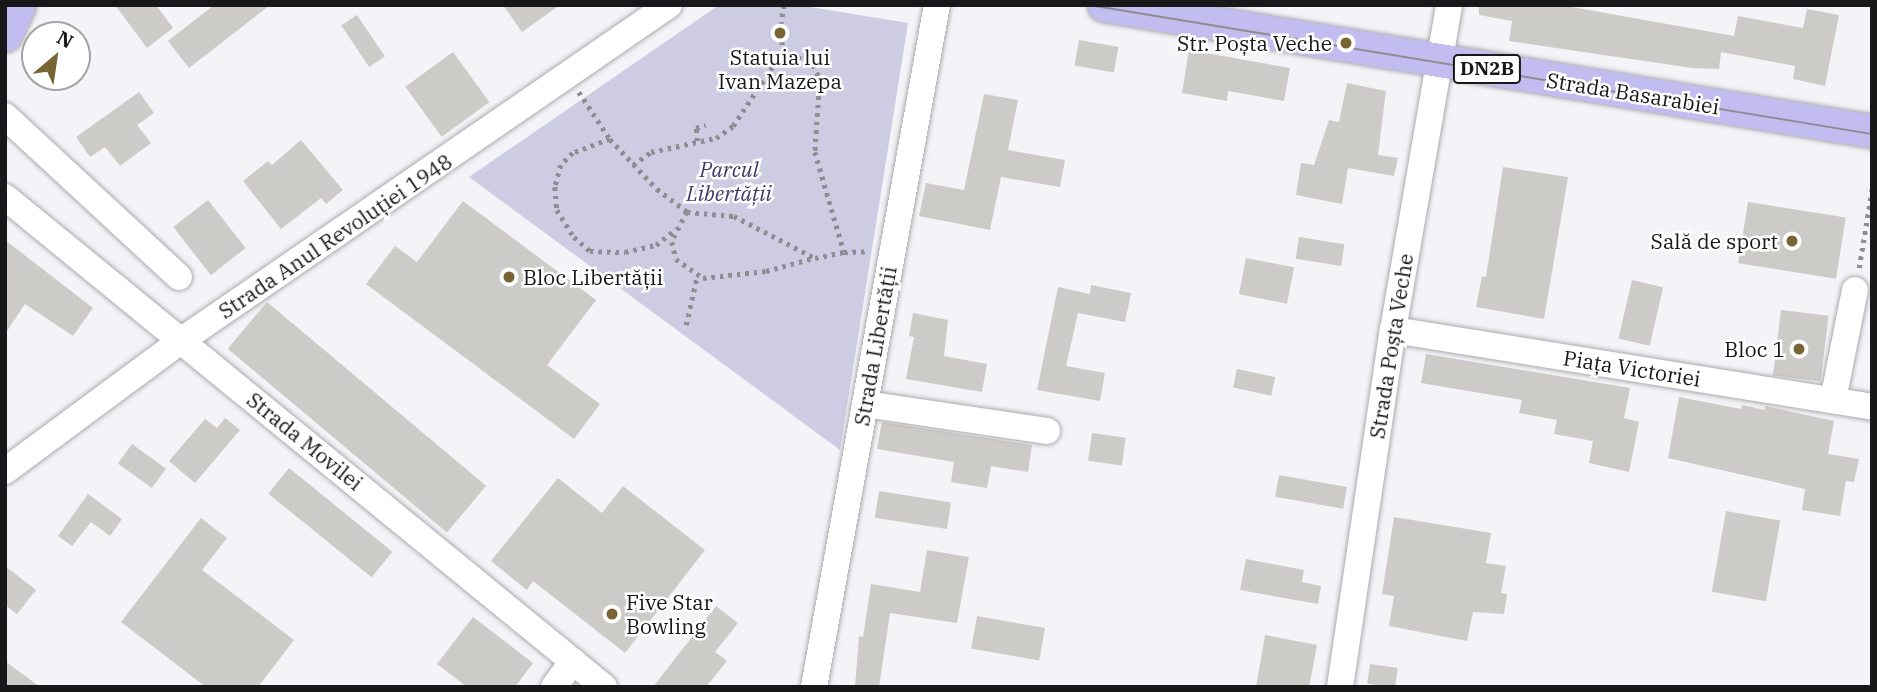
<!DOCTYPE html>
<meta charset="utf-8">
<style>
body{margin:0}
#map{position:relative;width:1877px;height:692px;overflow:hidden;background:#f4f3f8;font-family:"IBM Plex Serif",serif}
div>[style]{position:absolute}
.green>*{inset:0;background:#cdcce2}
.building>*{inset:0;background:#cdcbc7;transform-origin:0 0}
.path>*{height:4.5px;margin-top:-2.25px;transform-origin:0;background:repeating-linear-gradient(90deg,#8e8d91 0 3.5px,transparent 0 8.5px)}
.roads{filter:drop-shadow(0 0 2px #ababaf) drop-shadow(0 0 2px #ababaf)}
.minor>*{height:26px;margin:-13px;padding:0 13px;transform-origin:13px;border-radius:13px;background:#fff}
.major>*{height:33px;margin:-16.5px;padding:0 16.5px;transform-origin:16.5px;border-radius:16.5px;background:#c3bcf1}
.tram>*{height:2px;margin:-1px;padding:0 1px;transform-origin:1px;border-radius:1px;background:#8d8c90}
.dots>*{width:19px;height:19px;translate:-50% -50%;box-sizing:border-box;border:4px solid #fff;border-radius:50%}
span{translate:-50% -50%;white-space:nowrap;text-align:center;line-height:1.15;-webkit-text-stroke:5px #fff;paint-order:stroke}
.shield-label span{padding:2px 5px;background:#fff;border:2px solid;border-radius:5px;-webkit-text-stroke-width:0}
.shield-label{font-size:19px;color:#18181a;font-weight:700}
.poi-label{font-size:21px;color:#18181a}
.right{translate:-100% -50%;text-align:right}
.left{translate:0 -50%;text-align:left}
.street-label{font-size:21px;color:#18181a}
.park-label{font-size:21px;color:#413a69;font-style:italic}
.frame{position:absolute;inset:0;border:7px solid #18181a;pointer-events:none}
.north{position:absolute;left:21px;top:21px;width:70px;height:70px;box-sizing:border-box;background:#fff;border:2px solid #a3a3a3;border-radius:50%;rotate:29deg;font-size:19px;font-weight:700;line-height:28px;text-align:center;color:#18181a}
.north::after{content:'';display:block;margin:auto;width:24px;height:32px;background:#796534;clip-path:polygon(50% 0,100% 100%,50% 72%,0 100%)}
</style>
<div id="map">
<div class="green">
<i style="clip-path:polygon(719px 5px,798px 5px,908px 23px,840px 450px,469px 177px)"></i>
</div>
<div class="building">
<i style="clip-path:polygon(115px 5px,156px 5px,173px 28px,147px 48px)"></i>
<i style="clip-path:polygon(214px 5px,270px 5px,189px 68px,168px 41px)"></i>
<i style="clip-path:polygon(503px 5px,560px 5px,522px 32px)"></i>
<i style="clip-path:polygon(1479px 5px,1561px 5px,1734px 36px,1738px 16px,1803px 28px,1807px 9px,1839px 15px,1825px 86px,1793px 79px,1795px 66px,1721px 52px,1719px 69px,1692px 68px,1509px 41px,1512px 21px,1479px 15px)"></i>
<i style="left:357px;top:15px;width:50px;height:19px;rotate:56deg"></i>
<i style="left:1079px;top:40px;width:40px;height:26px;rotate:10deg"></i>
<i style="clip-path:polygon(1189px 50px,1290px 68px,1284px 101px,1228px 91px,1227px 101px,1182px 93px)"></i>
<i style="left:453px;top:52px;width:62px;height:59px;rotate:54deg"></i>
<i style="clip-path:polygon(1347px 83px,1386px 91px,1378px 155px,1398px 158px,1394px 176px,1348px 168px,1342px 204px,1296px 195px,1301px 163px,1314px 165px,1329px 120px,1339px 122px)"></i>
<i style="clip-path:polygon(139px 92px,154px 113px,137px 125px,151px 143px,120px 166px,105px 147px,90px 157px,76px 137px)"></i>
<i style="clip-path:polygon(984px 94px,1018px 100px,1008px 150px,1065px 160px,1060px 187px,1001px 177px,990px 230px,919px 216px,926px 183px,964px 190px)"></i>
<i style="clip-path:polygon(301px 140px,343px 190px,326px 204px,321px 198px,281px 229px,243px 181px,268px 161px,272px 165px)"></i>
<i style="clip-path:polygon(1503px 167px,1568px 177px,1544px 319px,1476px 307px,1482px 276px,1486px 277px)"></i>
<i style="left:208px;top:200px;width:61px;height:44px;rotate:52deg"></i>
<i style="clip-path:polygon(463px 201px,596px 300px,547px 365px,600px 404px,574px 439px,366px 284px,395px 246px,417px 262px)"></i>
<i style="left:1748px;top:202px;width:99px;height:62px;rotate:9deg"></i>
<i style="left:1299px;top:237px;width:46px;height:22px;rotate:9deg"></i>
<i style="clip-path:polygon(5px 240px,93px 308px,73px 336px,25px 304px,5px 334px)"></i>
<i style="left:1246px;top:258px;width:49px;height:37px;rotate:11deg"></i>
<i style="left:1632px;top:280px;width:32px;height:60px;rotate:13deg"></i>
<i style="clip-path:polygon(1091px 285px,1131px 293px,1125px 322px,1078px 313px,1066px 366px,1105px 373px,1100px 401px,1037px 390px,1058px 287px,1090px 294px)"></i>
<i style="left:267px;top:302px;width:286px;height:61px;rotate:40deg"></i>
<i style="left:1781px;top:310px;width:48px;height:66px;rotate:7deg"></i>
<i style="clip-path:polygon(913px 313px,948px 320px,944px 356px,987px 364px,982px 392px,906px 379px,914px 337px,909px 336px)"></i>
<i style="clip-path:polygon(1426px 354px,1630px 388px,1624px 418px,1639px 422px,1629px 472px,1589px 463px,1593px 441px,1554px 434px,1557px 420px,1519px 413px,1522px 400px,1421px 383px)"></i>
<i style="left:1237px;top:369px;width:39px;height:19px;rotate:12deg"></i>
<i style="clip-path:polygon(1679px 397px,1741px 409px,1742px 405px,1765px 410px,1765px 406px,1834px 421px,1828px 454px,1859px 459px,1854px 482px,1846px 481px,1840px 516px,1802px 510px,1805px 489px,1668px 458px)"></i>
<i style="clip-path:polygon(225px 418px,240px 430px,195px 483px,169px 461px,205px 419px,217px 428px)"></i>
<i style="clip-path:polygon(882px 422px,1032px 445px,1028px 472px,991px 466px,987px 488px,951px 482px,954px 462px,877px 449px)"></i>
<i style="left:1092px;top:433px;width:34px;height:28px;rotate:8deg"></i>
<i style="left:132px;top:444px;width:42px;height:24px;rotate:36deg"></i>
<i style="left:289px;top:468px;width:133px;height:33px;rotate:39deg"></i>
<i style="left:1279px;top:475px;width:69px;height:22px;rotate:10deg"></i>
<i style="clip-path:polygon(558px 478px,602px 513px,623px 486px,705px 550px,625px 653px,533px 581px,527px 590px,491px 561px)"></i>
<i style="left:879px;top:491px;width:73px;height:27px;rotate:9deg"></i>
<i style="clip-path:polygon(88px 494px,122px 519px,110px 536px,91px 522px,72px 546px,58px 536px)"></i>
<i style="left:1726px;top:511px;width:55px;height:82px;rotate:10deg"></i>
<i style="clip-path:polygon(1394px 517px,1491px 533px,1486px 563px,1506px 566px,1501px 593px,1507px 594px,1504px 614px,1473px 612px,1467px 641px,1389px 626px,1394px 596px,1382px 594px)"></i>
<i style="clip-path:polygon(201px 518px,227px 538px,202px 570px,294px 640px,258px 687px,206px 687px,121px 622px)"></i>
<i style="clip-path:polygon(927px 550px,969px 557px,957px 623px,890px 613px,879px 687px,855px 687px,859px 636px,863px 637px,871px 584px,920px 592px)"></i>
<i style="clip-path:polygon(1246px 559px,1304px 570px,1302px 582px,1321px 586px,1318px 604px,1240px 590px)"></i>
<i style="clip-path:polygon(5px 566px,36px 590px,17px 614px,5px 605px)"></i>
<i style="clip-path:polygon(716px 606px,738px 623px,715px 652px,727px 661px,706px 687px,653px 687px)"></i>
<i style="left:977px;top:616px;width:69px;height:33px;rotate:10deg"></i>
<i style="clip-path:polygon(473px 617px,533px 663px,515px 687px,467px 687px,437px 664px)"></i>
<i style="clip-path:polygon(1265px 635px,1317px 645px,1309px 687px,1256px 687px)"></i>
<i style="clip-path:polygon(5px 661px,40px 687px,5px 687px)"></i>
<i style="left:1370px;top:664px;width:28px;height:20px;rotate:8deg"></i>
</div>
<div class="path">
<i style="left:784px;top:5px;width:28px;rotate:98deg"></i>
<i style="left:780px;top:33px;width:25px;rotate:78deg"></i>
<i style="left:785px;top:57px;width:13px"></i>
<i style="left:798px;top:57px;width:17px;rotate:28deg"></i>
<i style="left:813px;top:65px;width:16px;rotate:63deg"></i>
<i style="left:820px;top:79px;width:73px;rotate:93.9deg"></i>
<i style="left:815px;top:152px;width:104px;rotate:73.8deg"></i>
<i style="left:844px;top:252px;width:24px;rotate:-2deg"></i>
<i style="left:579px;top:92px;width:56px;rotate:56.6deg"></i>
<i style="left:610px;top:139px;width:69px;rotate:46.8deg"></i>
<i style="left:657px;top:189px;width:38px;rotate:37deg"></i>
<i style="left:687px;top:212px;width:47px;rotate:4.9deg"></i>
<i style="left:734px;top:216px;width:91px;rotate:27.4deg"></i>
<i style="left:815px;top:258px;width:30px;rotate:-12deg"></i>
<i style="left:610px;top:139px;width:40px;rotate:159deg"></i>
<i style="left:573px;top:153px;width:17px;rotate:135deg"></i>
<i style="left:561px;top:165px;width:23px;rotate:105deg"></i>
<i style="left:555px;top:187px;width:23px;rotate:85deg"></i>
<i style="left:557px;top:210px;width:32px;rotate:58deg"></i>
<i style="left:574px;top:237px;width:21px;rotate:41deg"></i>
<i style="left:590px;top:251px;width:35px;rotate:2deg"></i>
<i style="left:625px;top:252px;width:32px;rotate:-13deg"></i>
<i style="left:656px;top:245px;width:26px;rotate:-39deg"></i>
<i style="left:697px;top:141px;width:13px;rotate:-94deg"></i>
<i style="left:696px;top:128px;width:10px;rotate:-17deg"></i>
<i style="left:633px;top:165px;width:22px;rotate:-36deg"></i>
<i style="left:651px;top:152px;width:66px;rotate:-12.2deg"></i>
<i style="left:716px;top:138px;width:21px;rotate:-35deg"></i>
<i style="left:733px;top:126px;width:67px;rotate:-56.5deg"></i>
<i style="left:770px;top:70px;width:20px;rotate:-41deg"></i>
<i style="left:687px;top:212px;width:34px;rotate:117deg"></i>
<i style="left:672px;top:242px;width:17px;rotate:77deg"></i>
<i style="left:676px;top:259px;width:33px;rotate:35deg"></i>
<i style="left:703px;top:278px;width:63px;rotate:-6.3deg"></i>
<i style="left:766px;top:271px;width:50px;rotate:-15.2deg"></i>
<i style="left:1859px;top:268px;width:80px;rotate:-80.7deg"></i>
<i style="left:686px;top:325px;width:50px;rotate:-77.3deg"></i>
</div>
<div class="roads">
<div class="minor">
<i style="left:5px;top:116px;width:237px;rotate:42.8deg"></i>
<i style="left:5px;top:197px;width:774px;rotate:39.28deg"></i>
<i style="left:1393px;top:330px;width:485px;rotate:9.1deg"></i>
<i style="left:1833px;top:400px;width:112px;rotate:-78.7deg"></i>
<i style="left:865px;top:404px;width:184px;rotate:8.4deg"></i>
<i style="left:5px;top:471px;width:220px;rotate:-36.5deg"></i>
<i style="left:182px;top:340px;width:591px;rotate:-34.52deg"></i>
<i style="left:554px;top:687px;width:32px;rotate:-54deg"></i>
<i style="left:814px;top:687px;width:693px;rotate:-79.78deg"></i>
<i style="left:1340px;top:687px;width:361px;rotate:-81.6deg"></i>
<i style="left:1393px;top:330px;width:330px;rotate:-80.2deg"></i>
</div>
<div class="major">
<i style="left:1104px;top:5px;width:778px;rotate:9.32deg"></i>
<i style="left:5px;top:35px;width:33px;rotate:-65deg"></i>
</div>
</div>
<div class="tram">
<i style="left:1089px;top:5px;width:794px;rotate:9.36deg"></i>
</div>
<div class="dots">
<i style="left:780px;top:33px;background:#796534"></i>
<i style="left:1346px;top:43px;background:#796534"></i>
<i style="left:1792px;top:241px;background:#796534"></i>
<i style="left:509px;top:277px;background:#796534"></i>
<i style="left:1799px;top:349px;background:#796534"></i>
<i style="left:612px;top:614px;background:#796534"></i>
</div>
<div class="shield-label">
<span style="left:1487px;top:69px">DN2B</span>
</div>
<div class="poi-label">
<span class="right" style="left:1332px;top:43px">Str. Poșta Veche</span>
<span style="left:780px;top:69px">Statuia lui<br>Ivan Mazepa</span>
<span class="right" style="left:1778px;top:241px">Sală de sport</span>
<span class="left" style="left:523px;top:277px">Bloc Libertății</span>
<span class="right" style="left:1785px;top:349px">Bloc 1</span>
<span class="left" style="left:626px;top:614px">Five Star<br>Bowling</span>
</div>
<div class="street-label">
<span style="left:1633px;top:93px;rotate:9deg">Strada Basarabiei</span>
<span style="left:335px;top:236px;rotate:-34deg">Strada Anul Revoluției 1948</span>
<span style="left:875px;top:346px;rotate:-80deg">Strada Libertății</span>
<span style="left:1391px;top:346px;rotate:-81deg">Strada Poșta Veche</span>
<span style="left:1632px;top:368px;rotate:9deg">Piața Victoriei</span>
<span style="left:305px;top:441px;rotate:39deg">Strada Movilei</span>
</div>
<div class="park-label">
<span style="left:729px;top:181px">Parcul<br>Libertății</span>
</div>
<div class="frame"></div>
<div class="north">N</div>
</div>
